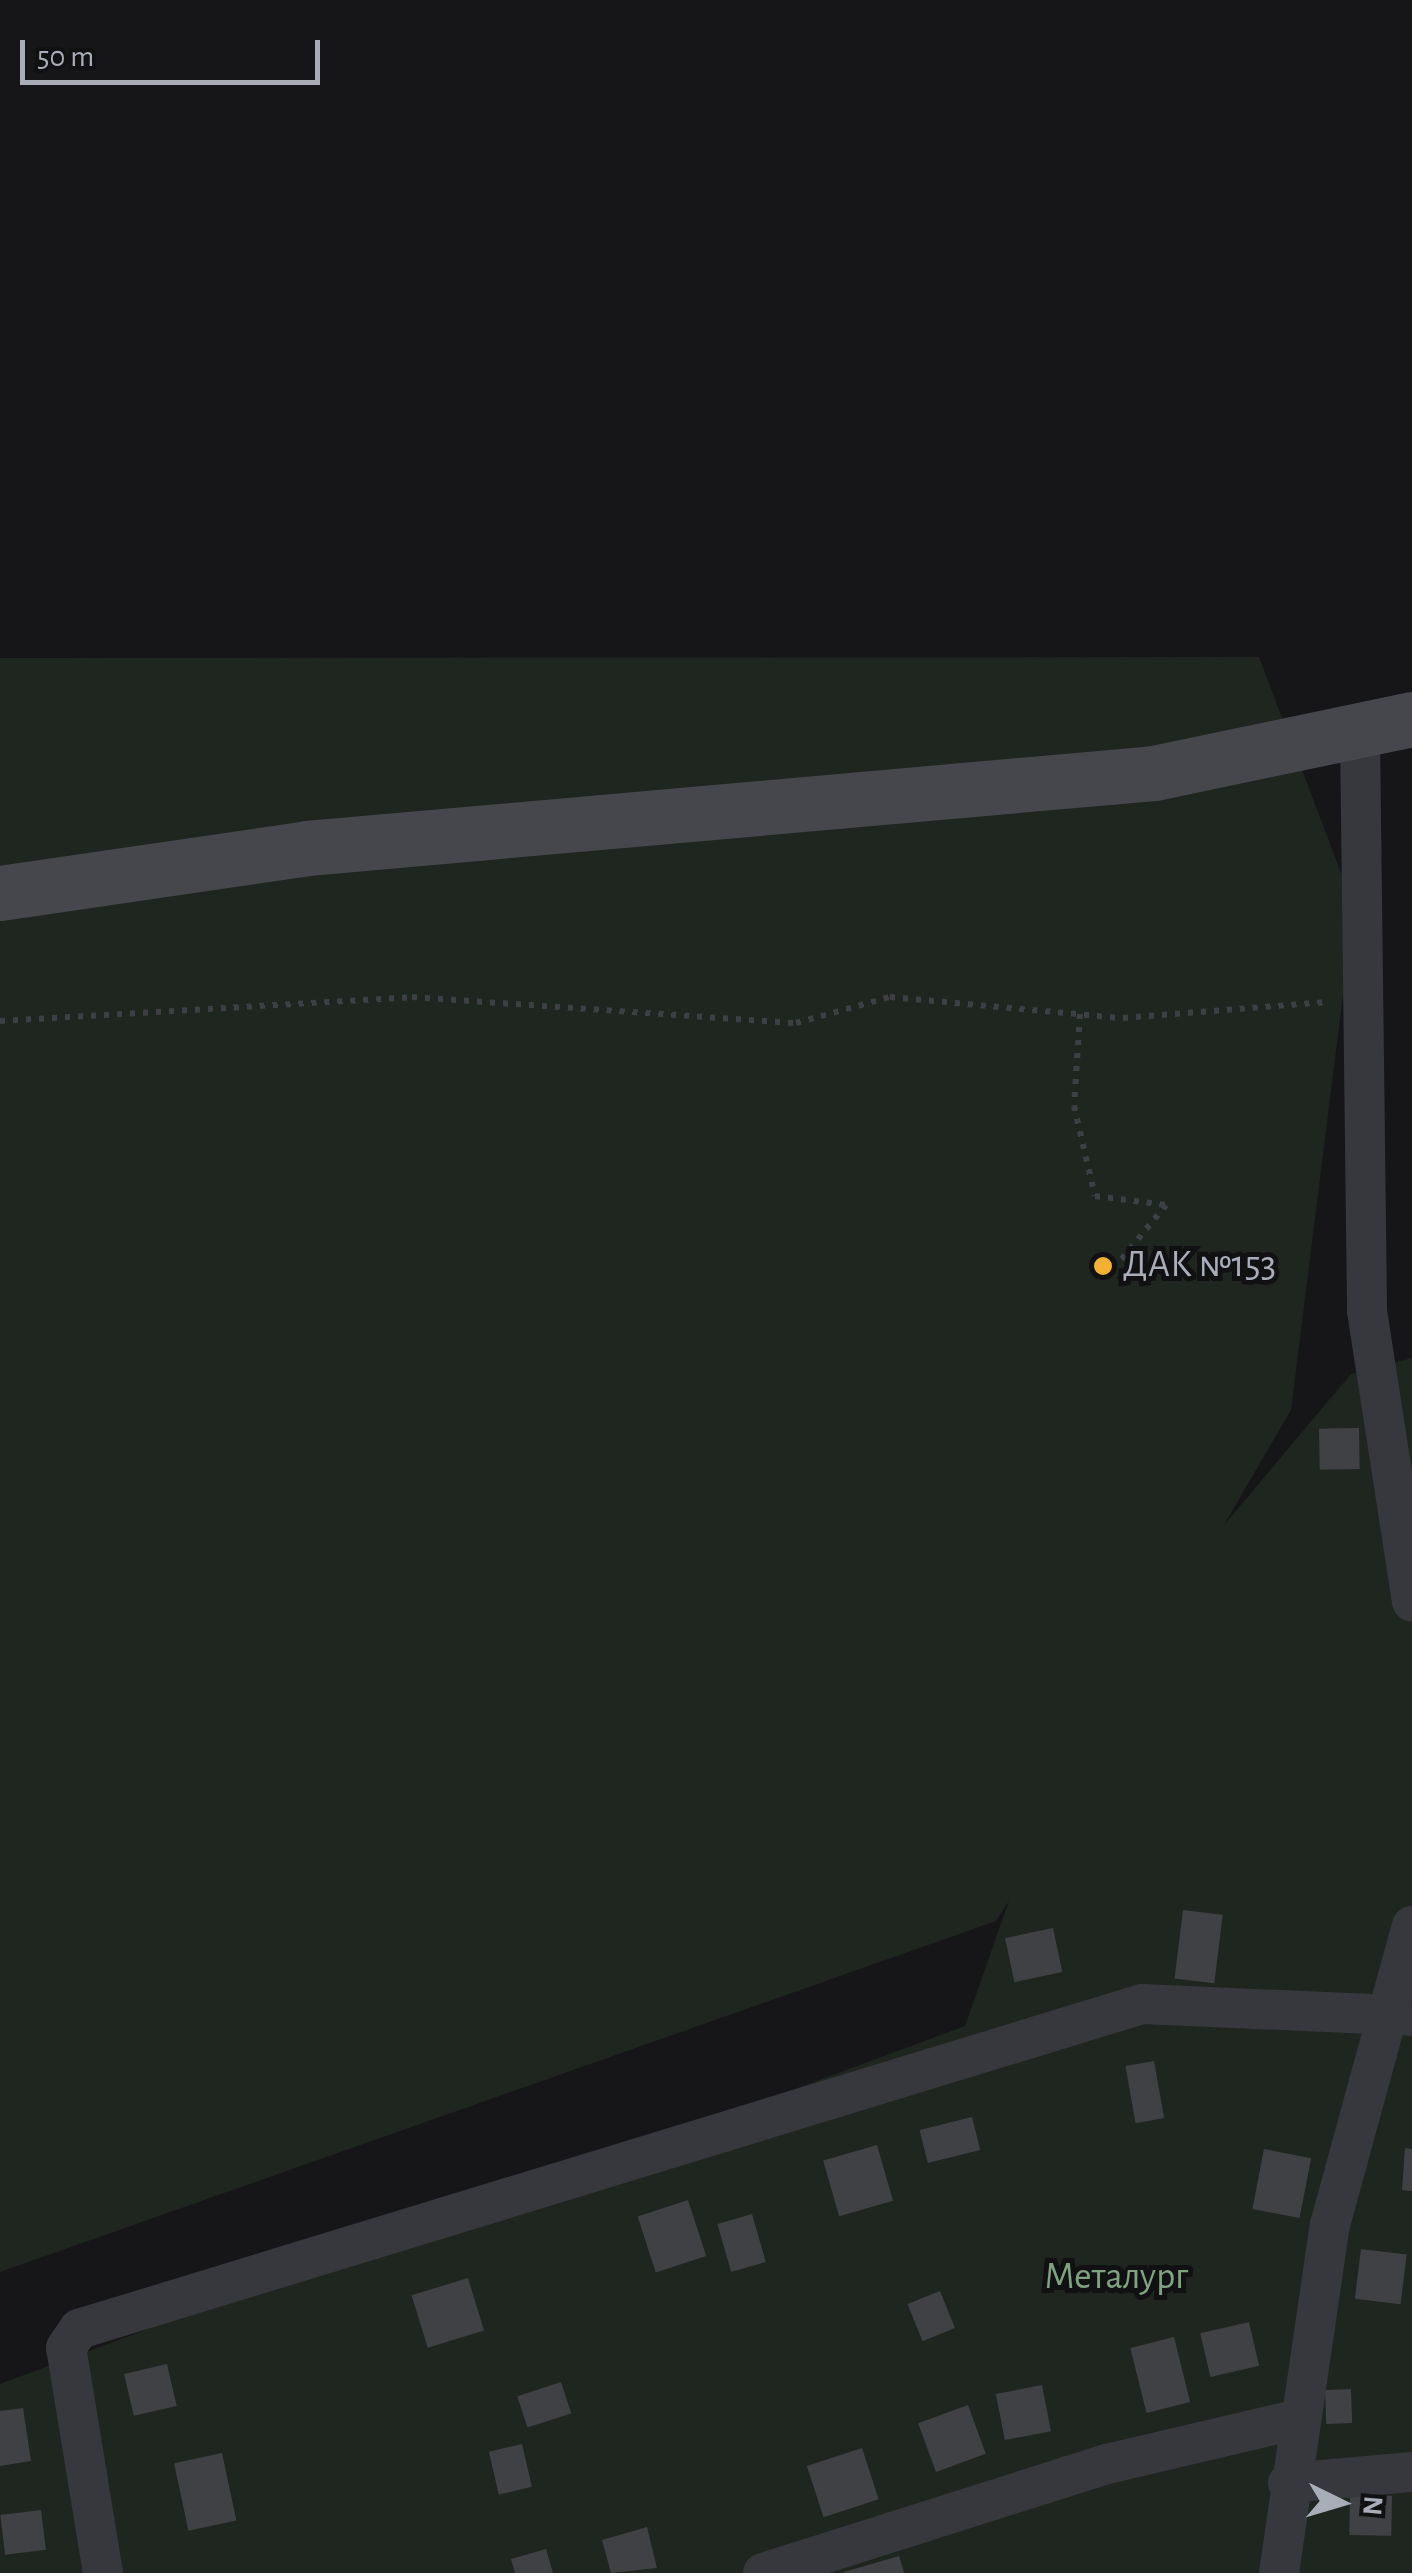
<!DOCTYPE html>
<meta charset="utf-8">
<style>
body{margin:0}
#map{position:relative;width:1412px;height:2573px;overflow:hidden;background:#161618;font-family:"Alegreya Sans",sans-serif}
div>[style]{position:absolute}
.green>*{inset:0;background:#1e261f}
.building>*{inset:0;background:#404145;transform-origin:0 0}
.path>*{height:6px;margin-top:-3px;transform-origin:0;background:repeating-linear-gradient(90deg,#3d3f44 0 5px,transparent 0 13px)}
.street>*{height:40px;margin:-20px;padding:0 20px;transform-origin:20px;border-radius:20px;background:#37383d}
.secondary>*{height:55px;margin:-27.5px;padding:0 27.5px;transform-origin:27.5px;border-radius:27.5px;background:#45474d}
.dots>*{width:28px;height:28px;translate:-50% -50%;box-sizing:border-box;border:5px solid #111113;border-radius:50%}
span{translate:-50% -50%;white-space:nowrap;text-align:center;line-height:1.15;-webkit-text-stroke:10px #111113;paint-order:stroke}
.poi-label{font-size:38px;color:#a8adb8}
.left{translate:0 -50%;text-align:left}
.park-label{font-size:38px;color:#7fa381}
.north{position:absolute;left:1292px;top:2453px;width:100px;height:100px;-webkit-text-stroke:8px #111113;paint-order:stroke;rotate:95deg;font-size:28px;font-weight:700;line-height:40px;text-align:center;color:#a8adb8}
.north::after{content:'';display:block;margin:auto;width:35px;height:45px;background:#a8adb8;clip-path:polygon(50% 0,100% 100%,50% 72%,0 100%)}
.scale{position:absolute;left:20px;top:40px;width:300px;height:45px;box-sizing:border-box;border:5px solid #a8adb8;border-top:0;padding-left:12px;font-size:30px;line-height:35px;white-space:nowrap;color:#a8adb8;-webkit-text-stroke:8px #111113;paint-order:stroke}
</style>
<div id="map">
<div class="green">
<i style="clip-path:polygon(1259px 657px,1354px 907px,1291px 1410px,1224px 1525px,1351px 1374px,1412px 1358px,1412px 2573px,0 2573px,0 2384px,965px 2026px,1009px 1901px,996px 1921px,0 2272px,0 658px)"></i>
</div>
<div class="building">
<i style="left:1359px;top:1428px;width:41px;height:40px;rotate:89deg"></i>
<i style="left:1183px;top:1910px;width:40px;height:69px;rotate:7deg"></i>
<i style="left:1053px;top:1928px;width:45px;height:49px;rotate:78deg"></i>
<i style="left:1154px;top:2061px;width:58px;height:29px;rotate:80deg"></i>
<i style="left:972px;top:2117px;width:34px;height:54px;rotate:76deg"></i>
<i style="left:877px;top:2145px;width:58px;height:56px;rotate:74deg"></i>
<i style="clip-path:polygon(1405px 2148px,1412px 2149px,1412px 2191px,1402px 2190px)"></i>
<i style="left:1264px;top:2149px;width:48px;height:61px;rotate:11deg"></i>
<i style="left:688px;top:2200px;width:59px;height:53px;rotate:72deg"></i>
<i style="left:752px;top:2214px;width:50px;height:36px;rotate:74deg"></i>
<i style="left:1361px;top:2249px;width:46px;height:50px;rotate:7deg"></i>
<i style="left:468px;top:2278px;width:55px;height:59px;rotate:73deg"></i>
<i style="left:940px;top:2291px;width:40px;height:35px;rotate:68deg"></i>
<i style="left:1249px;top:2322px;width:45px;height:50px;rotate:77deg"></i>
<i style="left:1174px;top:2337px;width:67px;height:45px;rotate:76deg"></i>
<i style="left:167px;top:2364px;width:43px;height:44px;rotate:77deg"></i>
<i style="left:561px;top:2382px;width:33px;height:46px;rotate:72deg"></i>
<i style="left:1042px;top:2385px;width:47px;height:47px;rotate:79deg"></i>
<i style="left:1351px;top:2389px;width:34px;height:26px;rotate:88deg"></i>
<i style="left:968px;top:2405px;width:52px;height:53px;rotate:70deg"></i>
<i style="clip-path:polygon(23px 2408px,31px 2461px,0 2466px,0 2411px)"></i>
<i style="left:522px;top:2444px;width:44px;height:34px;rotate:77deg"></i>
<i style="left:862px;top:2448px;width:54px;height:58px;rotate:72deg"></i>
<i style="left:222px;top:2453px;width:69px;height:49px;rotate:78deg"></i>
<i style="left:1350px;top:2495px;width:42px;height:40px;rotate:1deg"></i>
<i style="left:41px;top:2510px;width:40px;height:41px;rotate:83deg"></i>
<i style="clip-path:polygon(647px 2527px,657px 2568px,611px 2573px,602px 2540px)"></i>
<i style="clip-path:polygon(546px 2549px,553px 2573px,515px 2573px,511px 2559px)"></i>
<i style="clip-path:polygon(899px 2556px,904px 2573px,844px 2573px,844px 2572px)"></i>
</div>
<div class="path">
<i style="left:1080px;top:1014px;width:92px;rotate:93.7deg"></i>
<i style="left:1074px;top:1106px;width:92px;rotate:76.9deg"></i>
<i style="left:1095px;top:1196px;width:72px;rotate:7.2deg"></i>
<i style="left:1166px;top:1205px;width:72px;rotate:129.4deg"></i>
<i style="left:0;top:1021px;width:413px;rotate:-3.3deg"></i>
<i style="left:412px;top:997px;width:385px;rotate:3.9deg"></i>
<i style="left:796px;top:1023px;width:98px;rotate:-15.5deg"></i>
<i style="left:890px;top:997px;width:234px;rotate:5.2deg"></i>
<i style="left:1123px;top:1018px;width:205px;rotate:-4.5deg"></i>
</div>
<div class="street">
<i style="left:1360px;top:734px;width:577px;rotate:89.3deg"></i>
<i style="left:1367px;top:1311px;width:294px;rotate:81.2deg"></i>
<i style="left:1288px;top:2483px;width:124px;rotate:-5.1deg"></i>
<i style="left:103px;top:2573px;width:228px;rotate:-99.3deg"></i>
<i style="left:66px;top:2348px;width:23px;rotate:-56deg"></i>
<i style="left:79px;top:2329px;width:1112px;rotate:-17deg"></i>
<i style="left:1142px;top:2004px;width:270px;rotate:2.5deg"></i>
<i style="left:763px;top:2573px;width:361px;rotate:-17.6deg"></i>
<i style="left:1107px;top:2464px;width:197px;rotate:-13.2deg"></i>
<i style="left:1279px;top:2573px;width:352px;rotate:-81.7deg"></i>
<i style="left:1330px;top:2225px;width:310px;rotate:-74.7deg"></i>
</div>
<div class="secondary">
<i style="left:0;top:893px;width:310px;rotate:-8.3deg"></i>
<i style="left:307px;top:848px;width:850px;rotate:-5.06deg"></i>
<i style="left:1154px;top:773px;width:264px;rotate:-11.8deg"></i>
</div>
<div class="dots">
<i style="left:1103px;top:1266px;background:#f2b134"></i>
</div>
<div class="poi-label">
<span class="left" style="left:1123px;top:1266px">ДАК №153</span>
</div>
<div class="park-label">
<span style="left:1116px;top:2278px">Металург</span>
</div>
<div class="north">N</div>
<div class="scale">50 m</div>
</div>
